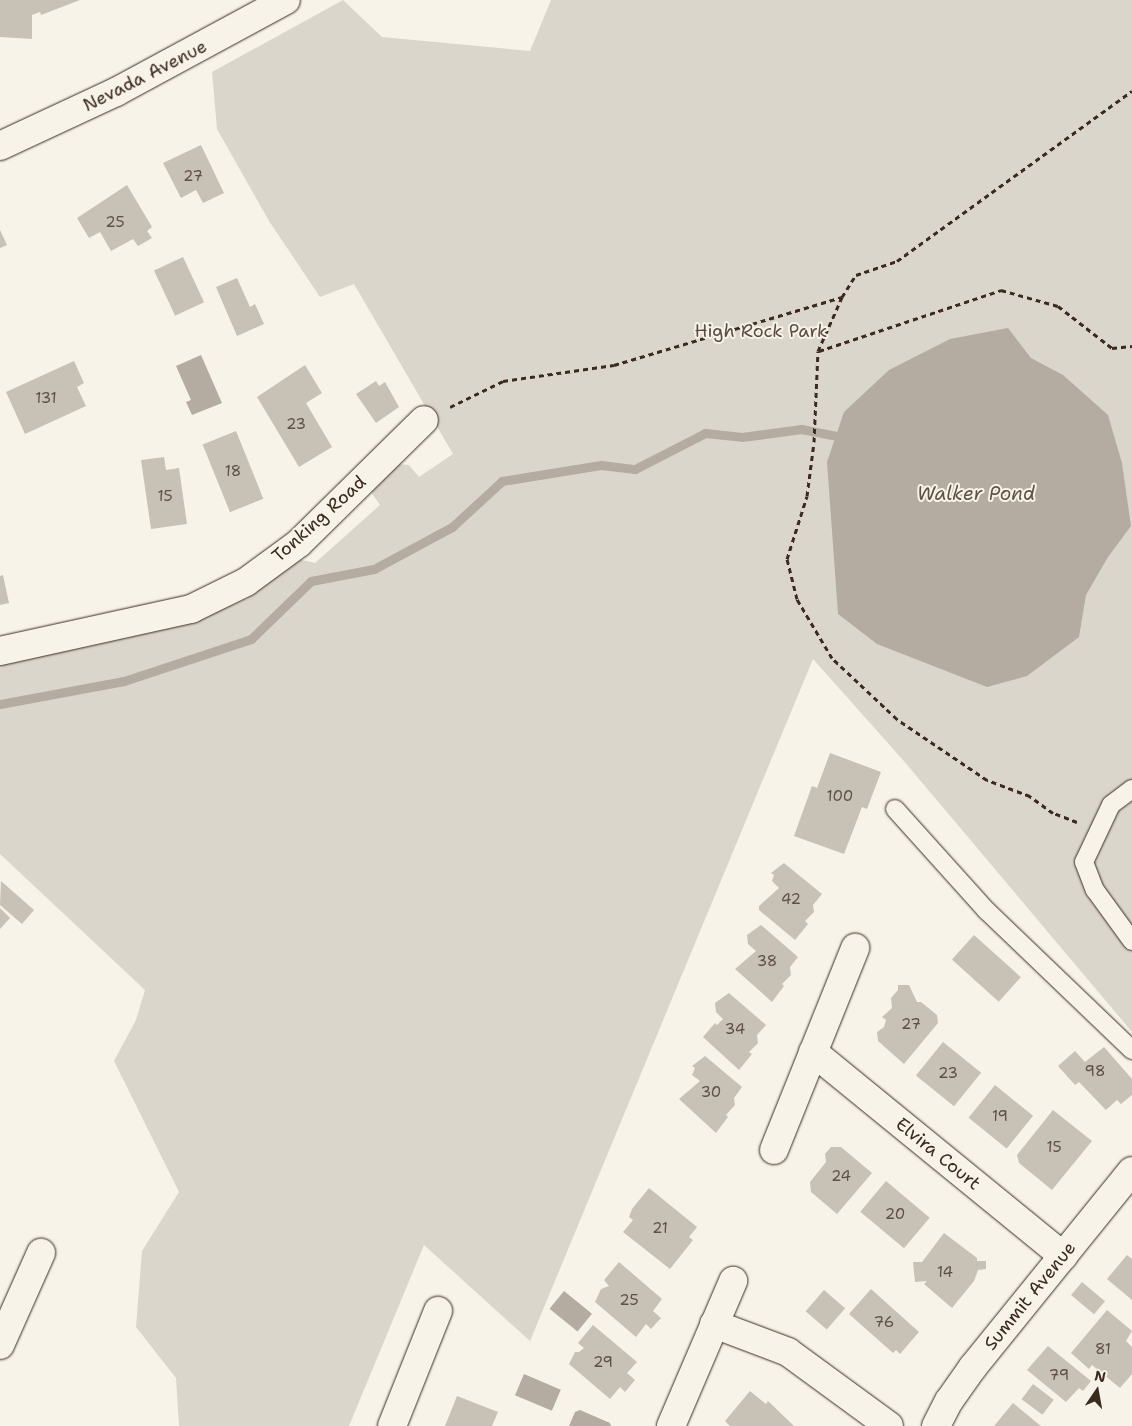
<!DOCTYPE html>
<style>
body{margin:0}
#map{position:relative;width:1132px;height:1426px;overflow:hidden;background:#f7f3e8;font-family:"Shantell Sans",sans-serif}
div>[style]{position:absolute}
.green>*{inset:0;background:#dbd6cb}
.water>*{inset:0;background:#b4aca0;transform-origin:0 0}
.stream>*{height:9px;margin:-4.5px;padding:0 4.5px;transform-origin:4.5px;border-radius:4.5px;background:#b4aca0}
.building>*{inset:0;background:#c8c1b6;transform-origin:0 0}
.path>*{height:3px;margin-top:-1.5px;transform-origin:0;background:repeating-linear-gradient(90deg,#3b2a1e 0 5px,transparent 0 9px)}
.roads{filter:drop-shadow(0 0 1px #3b2a1e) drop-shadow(0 0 1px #3b2a1e)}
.lane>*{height:18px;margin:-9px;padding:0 9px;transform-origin:9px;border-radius:9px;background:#f7f3e8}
.street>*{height:28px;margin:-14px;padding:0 14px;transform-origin:14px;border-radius:14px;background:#f7f3e8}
span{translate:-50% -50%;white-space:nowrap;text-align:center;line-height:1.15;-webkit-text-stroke:4px #f7f3e8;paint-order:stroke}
.number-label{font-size:15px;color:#5e5044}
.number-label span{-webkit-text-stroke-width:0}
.street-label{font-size:18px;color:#3b2a1e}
.park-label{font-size:18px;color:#5b4c41}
.water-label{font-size:19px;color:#5f5145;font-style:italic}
.north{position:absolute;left:1072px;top:1366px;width:50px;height:50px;-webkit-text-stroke:4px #f7f3e8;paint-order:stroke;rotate:12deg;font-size:14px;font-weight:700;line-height:20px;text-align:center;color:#3b2a1e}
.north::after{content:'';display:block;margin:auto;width:18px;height:22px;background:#3b2a1e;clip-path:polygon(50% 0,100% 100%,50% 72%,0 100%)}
</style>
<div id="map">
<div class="green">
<i style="clip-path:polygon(343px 0,382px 37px,530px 51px,551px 0,1132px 0,1132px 1032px,903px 760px,813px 659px,530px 1341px,424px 1245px,349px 1426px,179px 1426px,176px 1378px,136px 1327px,142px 1251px,179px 1192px,114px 1061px,136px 1020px,145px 990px,0 854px,0 661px,190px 623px,248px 598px,298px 559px,315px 563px,380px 505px,371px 492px,373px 484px,399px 464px,409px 465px,419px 477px,453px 454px,354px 284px,320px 297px,269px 221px,217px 129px,212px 72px)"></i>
</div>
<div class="water">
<i style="clip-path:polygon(1008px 328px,1031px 358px,1063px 375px,1108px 415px,1122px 463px,1131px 526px,1108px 557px,1086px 595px,1079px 637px,1027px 676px,987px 687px,877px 644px,838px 614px,827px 462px,844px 412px,889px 370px,950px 339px)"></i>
<i style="clip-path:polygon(201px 355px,222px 403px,192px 415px,186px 402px,191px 400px,176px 366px)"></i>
<i style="left:564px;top:1291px;width:36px;height:23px;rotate:39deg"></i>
<i style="left:524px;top:1374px;width:40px;height:23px;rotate:23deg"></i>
<i style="clip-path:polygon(580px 1410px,610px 1423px,611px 1426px,569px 1426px,575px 1412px)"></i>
</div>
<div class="stream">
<i style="left:0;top:704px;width:126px;rotate:-10.5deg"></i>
<i style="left:124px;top:681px;width:134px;rotate:-18.3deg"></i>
<i style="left:251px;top:639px;width:83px;rotate:-44deg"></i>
<i style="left:311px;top:581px;width:64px;rotate:-10.8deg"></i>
<i style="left:374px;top:569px;width:89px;rotate:-28.3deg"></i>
<i style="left:452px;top:527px;width:68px;rotate:-42.6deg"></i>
<i style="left:502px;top:481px;width:100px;rotate:-9.2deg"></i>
<i style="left:601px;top:465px;width:34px;rotate:7deg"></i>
<i style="left:635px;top:469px;width:79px;rotate:-27.2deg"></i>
<i style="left:705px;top:433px;width:37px;rotate:6deg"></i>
<i style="left:742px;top:437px;width:60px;rotate:-7.7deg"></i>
<i style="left:801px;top:429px;width:36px;rotate:11deg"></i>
</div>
<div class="building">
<i style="clip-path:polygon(0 0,80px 0,41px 15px,40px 12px,32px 15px,32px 39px,0 37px)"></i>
<i style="clip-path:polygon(201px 145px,224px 193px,203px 203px,196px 190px,181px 198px,163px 163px)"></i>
<i style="clip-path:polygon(127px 185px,152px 227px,147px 231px,152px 238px,138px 246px,133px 239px,111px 251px,100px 232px,89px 238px,77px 218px)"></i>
<i style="clip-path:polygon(0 230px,7px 245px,0 248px)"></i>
<i style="left:183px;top:257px;width:50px;height:32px;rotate:65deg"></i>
<i style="clip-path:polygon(237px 278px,250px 307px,255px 304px,264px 324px,237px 336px,216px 287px)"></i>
<i style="clip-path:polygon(74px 361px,84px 383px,77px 387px,86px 406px,25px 434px,6px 392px)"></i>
<i style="clip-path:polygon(305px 365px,322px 393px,306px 403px,332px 447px,299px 467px,257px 397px)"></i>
<i style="clip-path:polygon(376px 381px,379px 386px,385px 382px,399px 407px,376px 423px,356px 394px)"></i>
<i style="left:236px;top:431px;width:73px;height:36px;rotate:68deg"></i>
<i style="clip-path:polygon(164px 457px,166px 470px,179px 468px,187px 524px,151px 529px,141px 460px)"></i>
<i style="clip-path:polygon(3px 575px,9px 603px,0 605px,0 576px)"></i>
<i style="clip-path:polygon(830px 753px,881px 772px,867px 809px,862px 807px,844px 854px,794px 836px,812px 786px,817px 788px)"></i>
<i style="clip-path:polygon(784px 863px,822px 894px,813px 905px,814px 912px,805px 921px,808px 924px,795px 940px,759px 910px,759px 906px,779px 888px,772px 881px,774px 875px,771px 873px)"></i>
<i style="clip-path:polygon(1px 881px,34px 910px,22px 924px,0 905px)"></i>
<i style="clip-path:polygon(0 908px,10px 918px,0 929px)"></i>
<i style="clip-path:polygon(761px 925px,798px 957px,790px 967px,791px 975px,782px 984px,784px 986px,772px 1002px,735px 969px,756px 951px,748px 944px,747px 935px)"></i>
<i style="left:974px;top:935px;width:63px;height:33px;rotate:42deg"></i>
<i style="clip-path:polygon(898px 985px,909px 985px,917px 1002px,921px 1002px,937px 1015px,938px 1023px,904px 1064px,878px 1041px,877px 1032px,884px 1027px,886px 1020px,882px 1017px,892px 1008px,891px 998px,898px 990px)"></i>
<i style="clip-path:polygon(729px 993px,766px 1025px,757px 1035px,758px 1043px,749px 1052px,752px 1054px,739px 1070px,703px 1037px,715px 1023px,717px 1025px,723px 1019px,716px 1012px,715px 1003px)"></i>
<i style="left:943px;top:1042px;width:49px;height:43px;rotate:39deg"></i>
<i style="clip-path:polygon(1104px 1047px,1132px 1079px,1132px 1095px,1121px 1104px,1117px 1100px,1106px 1110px,1079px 1082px,1075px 1085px,1058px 1066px,1075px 1051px,1085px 1062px)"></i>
<i style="clip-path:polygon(705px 1056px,742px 1087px,734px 1098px,735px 1105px,726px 1115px,728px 1117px,716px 1133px,679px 1099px,700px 1081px,692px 1075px,695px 1068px,692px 1066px)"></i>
<i style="left:995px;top:1085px;width:49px;height:42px;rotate:39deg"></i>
<i style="clip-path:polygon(1053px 1110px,1092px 1141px,1052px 1190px,1019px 1163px,1017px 1155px)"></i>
<i style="clip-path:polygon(831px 1147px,841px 1147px,872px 1173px,837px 1214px,811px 1192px,810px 1182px,826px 1162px,825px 1154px)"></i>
<i style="left:886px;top:1181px;width:57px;height:40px;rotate:40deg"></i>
<i style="clip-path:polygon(649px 1188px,697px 1227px,689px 1237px,693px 1240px,670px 1269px,623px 1232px,633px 1220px,629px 1217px,632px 1209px)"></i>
<i style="clip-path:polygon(944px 1233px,977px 1258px,977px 1261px,986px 1261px,986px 1269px,978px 1270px,974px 1281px,952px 1308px,924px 1284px,927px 1281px,915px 1282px,913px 1262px,922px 1262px)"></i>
<i style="clip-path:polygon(1127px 1255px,1132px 1259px,1132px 1300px,1107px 1279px)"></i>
<i style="clip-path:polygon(619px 1262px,662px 1299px,653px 1311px,661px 1318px,651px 1329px,646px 1324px,636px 1337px,595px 1302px,601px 1289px,609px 1286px,604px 1280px)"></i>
<i style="left:1082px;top:1282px;width:30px;height:17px;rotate:40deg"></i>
<i style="clip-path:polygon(871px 1289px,919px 1332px,900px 1354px,896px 1350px,893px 1353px,849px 1314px)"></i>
<i style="left:824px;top:1290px;width:28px;height:28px;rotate:41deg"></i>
<i style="clip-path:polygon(1107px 1310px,1132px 1331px,1126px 1341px,1132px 1347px,1132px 1374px,1120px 1388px,1092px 1365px,1089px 1369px,1071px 1353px)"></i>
<i style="clip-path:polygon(593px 1325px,637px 1362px,627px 1373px,635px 1380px,625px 1392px,620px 1387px,610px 1399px,569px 1364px,575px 1352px,579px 1352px,584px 1348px,578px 1343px)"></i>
<i style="clip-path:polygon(1048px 1346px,1091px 1381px,1083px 1391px,1079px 1388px,1066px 1402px,1027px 1370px)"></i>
<i style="left:1033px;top:1384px;width:26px;height:19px;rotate:37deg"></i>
<i style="clip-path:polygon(750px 1391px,766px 1404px,768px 1401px,794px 1426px,730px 1426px,725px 1421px)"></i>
<i style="clip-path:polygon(457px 1396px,498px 1412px,492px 1426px,445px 1426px)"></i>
<i style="clip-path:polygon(1013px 1403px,1041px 1426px,994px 1426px)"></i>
</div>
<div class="path">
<i style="left:819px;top:351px;width:192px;rotate:-18.5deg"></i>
<i style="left:1001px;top:290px;width:59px;rotate:15.7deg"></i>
<i style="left:1058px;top:306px;width:68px;rotate:37.9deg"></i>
<i style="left:1112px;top:348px;width:20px;rotate:-6deg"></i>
<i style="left:450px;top:407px;width:59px;rotate:-26.1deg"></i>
<i style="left:503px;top:381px;width:112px;rotate:-8.2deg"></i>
<i style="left:614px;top:365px;width:238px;rotate:-16.6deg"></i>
<i style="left:1077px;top:822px;width:26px;rotate:-159deg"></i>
<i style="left:1053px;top:813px;width:29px;rotate:-144deg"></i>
<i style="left:1030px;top:796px;width:46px;rotate:-159.6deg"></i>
<i style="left:987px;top:780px;width:109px;rotate:-145.9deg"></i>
<i style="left:897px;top:719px;width:89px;rotate:-136.8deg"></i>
<i style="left:832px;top:658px;width:69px;rotate:-120.7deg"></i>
<i style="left:797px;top:599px;width:41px;rotate:-104deg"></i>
<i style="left:787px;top:559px;width:66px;rotate:-72.4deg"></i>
<i style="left:807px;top:496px;width:54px;rotate:-82.6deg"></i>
<i style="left:814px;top:442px;width:91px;rotate:-87.5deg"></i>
<i style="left:818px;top:351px;width:59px;rotate:-66deg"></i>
<i style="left:842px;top:297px;width:26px;rotate:-58deg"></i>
<i style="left:856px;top:275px;width:43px;rotate:-18.9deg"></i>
<i style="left:897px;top:261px;width:290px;rotate:-35.9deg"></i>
</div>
<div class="roads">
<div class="lane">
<i style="left:1132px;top:789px;width:26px;rotate:143deg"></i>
<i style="left:1111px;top:805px;width:63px;rotate:115.3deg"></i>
<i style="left:1084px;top:862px;width:30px;rotate:69deg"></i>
<i style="left:1095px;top:890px;width:63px;rotate:54deg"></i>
<i style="left:895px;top:809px;width:137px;rotate:48deg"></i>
<i style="left:987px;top:911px;width:201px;rotate:43.8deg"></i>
</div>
<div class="street">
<i style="left:0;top:146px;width:128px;rotate:-25deg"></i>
<i style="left:116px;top:92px;width:193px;rotate:-28.4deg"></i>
<i style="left:0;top:651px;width:196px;rotate:-12.4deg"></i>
<i style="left:191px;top:609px;width:61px;rotate:-26.1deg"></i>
<i style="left:246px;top:582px;width:66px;rotate:-36.3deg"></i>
<i style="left:299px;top:543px;width:175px;rotate:-44.5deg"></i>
<i style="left:813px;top:1052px;width:323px;rotate:39.2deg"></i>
<i style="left:774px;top:1150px;width:218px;rotate:-68.1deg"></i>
<i style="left:714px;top:1324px;width:79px;rotate:20.7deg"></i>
<i style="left:788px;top:1352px;width:125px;rotate:36.2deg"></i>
<i style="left:0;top:1345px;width:101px;rotate:-66deg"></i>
<i style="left:392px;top:1426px;width:124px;rotate:-68.2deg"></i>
<i style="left:671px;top:1426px;width:158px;rotate:-66.8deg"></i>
<i style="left:936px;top:1426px;width:28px;rotate:-63deg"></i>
<i style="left:949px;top:1401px;width:42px;rotate:-54.8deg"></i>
<i style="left:973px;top:1367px;width:252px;rotate:-51deg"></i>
</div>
</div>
<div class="number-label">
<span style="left:193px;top:177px">27</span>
<span style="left:115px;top:223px">25</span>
<span style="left:46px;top:399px">131</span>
<span style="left:296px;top:425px">23</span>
<span style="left:233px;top:472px">18</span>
<span style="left:165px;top:497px">15</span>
<span style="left:840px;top:797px">100</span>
<span style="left:791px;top:900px">42</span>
<span style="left:767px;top:962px">38</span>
<span style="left:911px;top:1025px">27</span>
<span style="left:735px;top:1030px">34</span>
<span style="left:1095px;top:1072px">98</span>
<span style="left:948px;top:1074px">23</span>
<span style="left:711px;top:1093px">30</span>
<span style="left:1000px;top:1117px">19</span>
<span style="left:1054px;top:1148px">15</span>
<span style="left:841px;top:1177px">24</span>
<span style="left:895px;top:1215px">20</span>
<span style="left:660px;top:1229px">21</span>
<span style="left:945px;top:1273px">14</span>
<span style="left:629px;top:1301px">25</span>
<span style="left:884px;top:1323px">76</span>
<span style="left:1103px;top:1350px">81</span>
<span style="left:603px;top:1363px">29</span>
<span style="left:1059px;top:1376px">79</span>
</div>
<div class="street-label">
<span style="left:145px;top:76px;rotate:-27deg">Nevada Avenue</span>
<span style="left:319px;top:519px;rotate:-42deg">Tonking Road</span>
<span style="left:938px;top:1154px;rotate:39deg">Elvira Court</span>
<span style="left:1030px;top:1296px;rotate:-51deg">Summit Avenue</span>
</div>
<div class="park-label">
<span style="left:761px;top:331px">High Rock Park</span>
</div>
<div class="water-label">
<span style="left:976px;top:494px">Walker Pond</span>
</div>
<div class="north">N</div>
</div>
